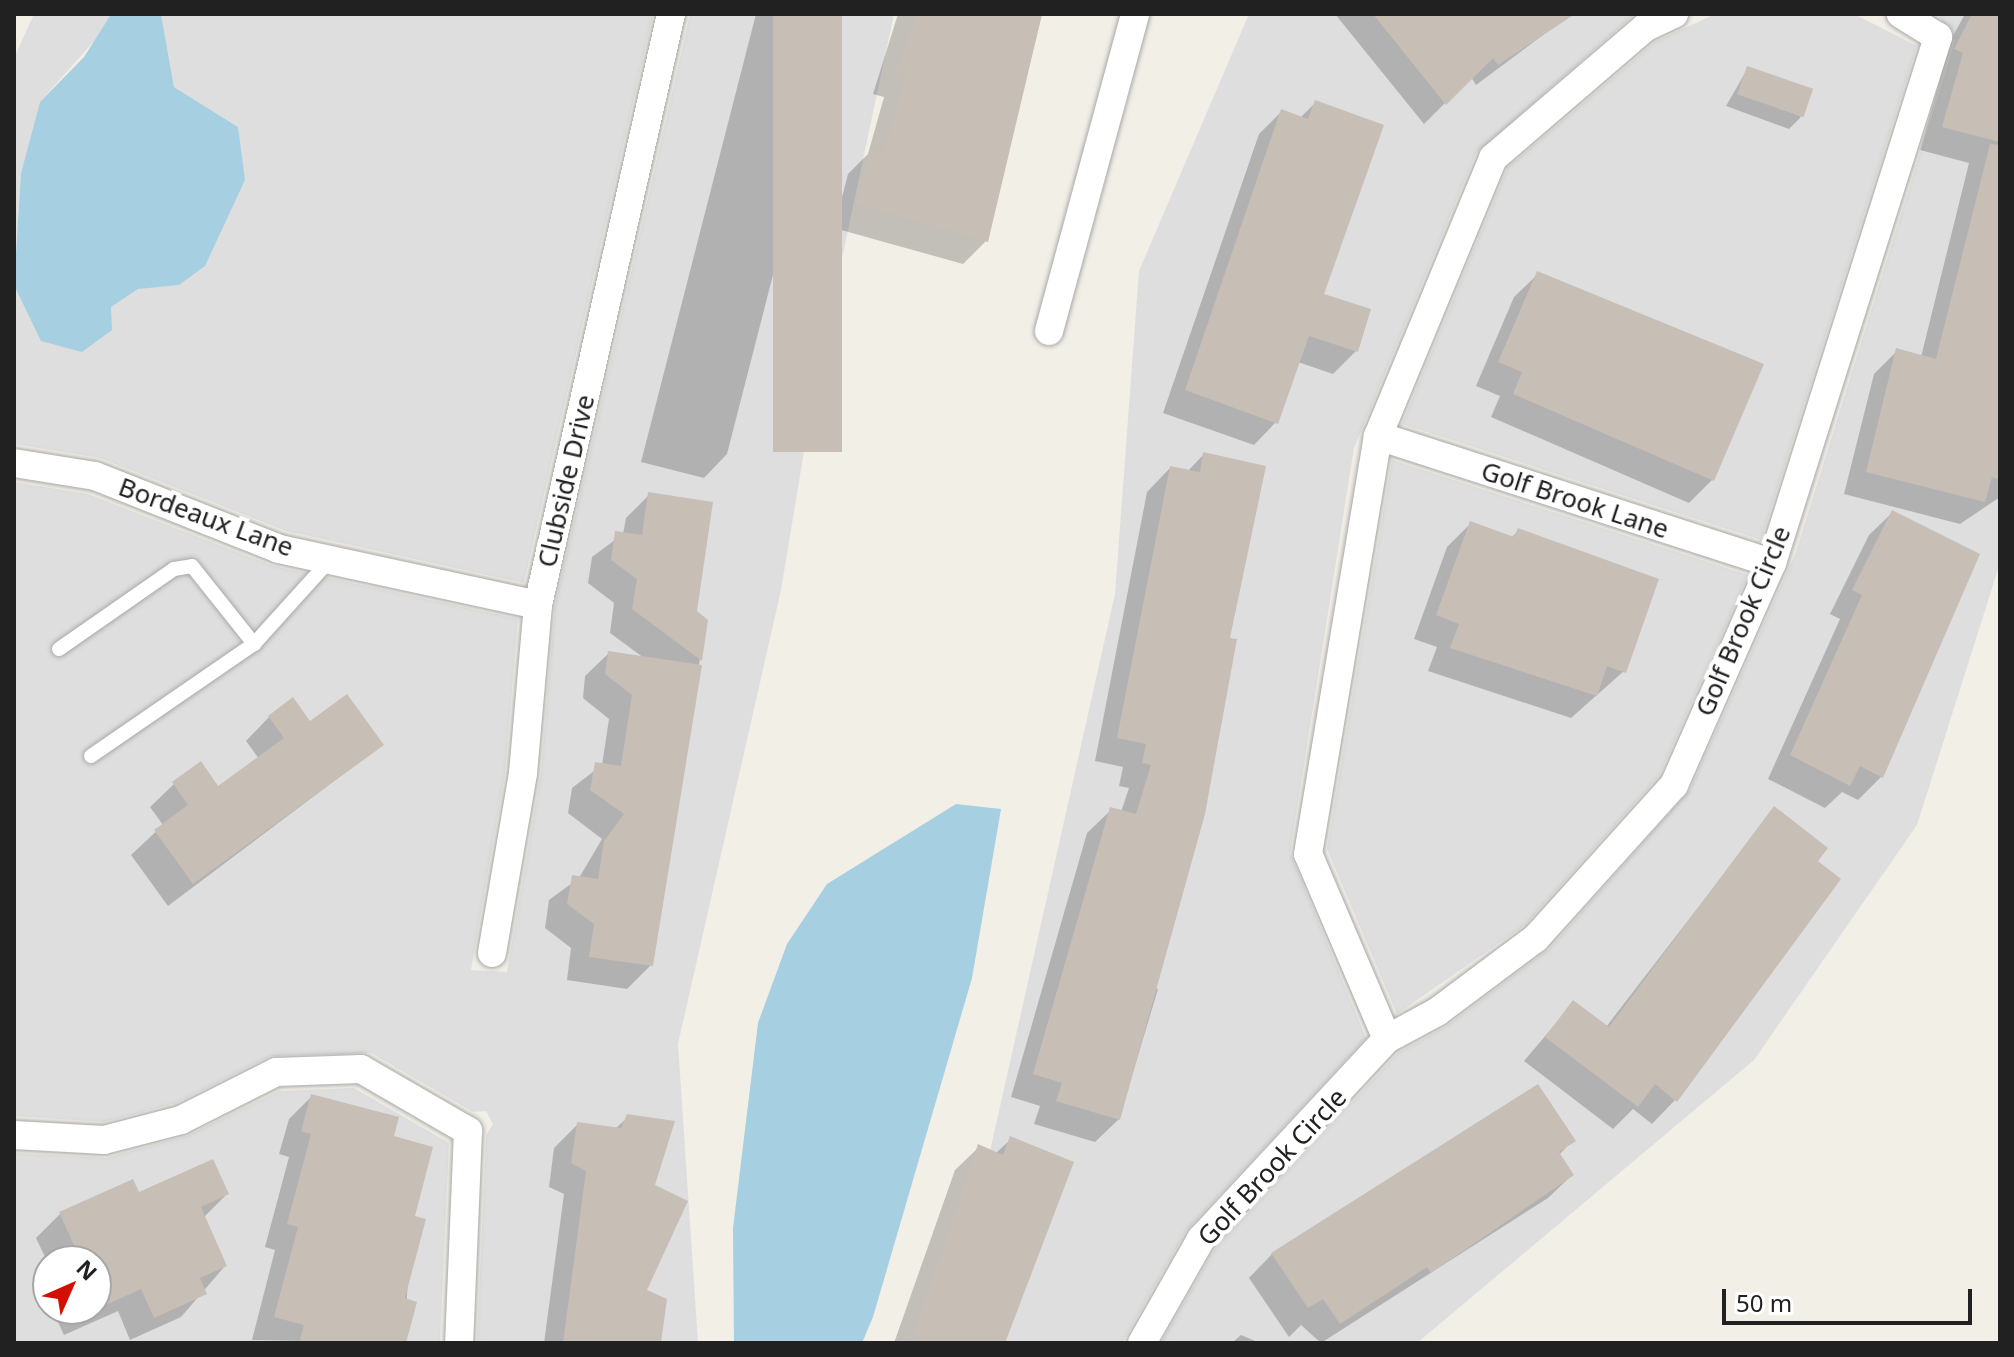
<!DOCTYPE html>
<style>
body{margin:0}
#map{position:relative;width:2014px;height:1357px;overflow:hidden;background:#f2efe7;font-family:"Noto Sans",sans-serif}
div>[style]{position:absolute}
.residential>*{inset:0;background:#dfdede}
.water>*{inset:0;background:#a6cfe1}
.shadow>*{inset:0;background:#0003}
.building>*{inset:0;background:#c7beb6;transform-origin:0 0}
.roads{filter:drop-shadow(0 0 2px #a8a8a8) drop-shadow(0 0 2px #a8a8a8)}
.lane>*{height:14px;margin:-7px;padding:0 7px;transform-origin:7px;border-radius:7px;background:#fff}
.street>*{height:28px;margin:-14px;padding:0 14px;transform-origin:14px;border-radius:14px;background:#fff}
span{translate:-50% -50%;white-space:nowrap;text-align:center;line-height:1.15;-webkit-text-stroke:8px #fff;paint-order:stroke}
.street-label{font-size:26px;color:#212121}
.frame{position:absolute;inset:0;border:16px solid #212121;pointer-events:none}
.north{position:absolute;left:32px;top:1245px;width:80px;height:80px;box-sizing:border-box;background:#fff;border:2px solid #a6a6a6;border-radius:50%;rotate:45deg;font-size:22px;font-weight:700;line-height:32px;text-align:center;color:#212121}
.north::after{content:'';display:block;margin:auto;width:28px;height:36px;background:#d20f00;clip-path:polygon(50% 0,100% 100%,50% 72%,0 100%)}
.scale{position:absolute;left:1722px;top:1289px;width:250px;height:36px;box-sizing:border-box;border:4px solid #212121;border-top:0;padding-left:10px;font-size:24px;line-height:28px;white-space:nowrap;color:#212121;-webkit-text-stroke:6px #fff;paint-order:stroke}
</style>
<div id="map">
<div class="residential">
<i style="clip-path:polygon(34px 14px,118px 14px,40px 102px,21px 173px,14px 285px,111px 307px,138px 288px,179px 285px,238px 127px,174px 87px,161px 14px,653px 14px,524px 583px,286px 531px,100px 458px,14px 444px,14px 58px)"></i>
<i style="clip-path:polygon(690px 14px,894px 14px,815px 385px,781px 590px,678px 1044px,698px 1343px,477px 1343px,486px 1135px,493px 1124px,486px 1111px,473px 1112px,371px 1053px,270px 1056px,176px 1103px,104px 1122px,14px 1116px,14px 482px,88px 494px,273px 566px,518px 619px,505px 773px,471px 970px,507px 972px,541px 773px,555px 606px)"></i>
<i style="clip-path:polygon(1249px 14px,1635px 14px,1476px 153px,1354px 448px,1290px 853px,1366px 1038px,1186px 1231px,1122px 1343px,921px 1343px,982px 1187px,1115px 594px,1139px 271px)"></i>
<i style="clip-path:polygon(1715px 14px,1854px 14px,1917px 46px,1761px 540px,1402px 424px,1508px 167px,1655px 42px)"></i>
<i style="clip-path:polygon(1938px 14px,2000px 14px,2000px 563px,1917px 825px,1754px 1060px,1417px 1343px,1161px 1343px,1215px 1249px,1398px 1053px,1447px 1026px,1549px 949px,1690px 790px,1796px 552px,1955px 41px)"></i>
<i style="clip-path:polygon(1392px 460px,1748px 575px,1659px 776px,1525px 925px,1397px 1014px,1327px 849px)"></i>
<i style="clip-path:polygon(evenodd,354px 1088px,449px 1143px,440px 1343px,14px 1343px,14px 1153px,106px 1158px,187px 1136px,279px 1091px,354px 1088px,48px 1261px,96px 1261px,96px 1309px,48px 1309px,48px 1261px)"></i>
</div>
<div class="water">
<i style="clip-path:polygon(161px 14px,174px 87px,238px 127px,245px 180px,205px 266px,179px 285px,138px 289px,111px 307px,112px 330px,82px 352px,41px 341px,14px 285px,21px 173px,40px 102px,84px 57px,110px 16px)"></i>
<i style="clip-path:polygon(956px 804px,1001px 809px,972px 978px,873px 1317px,862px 1343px,734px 1343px,733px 1228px,758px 1023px,787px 944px,827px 884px)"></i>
</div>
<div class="shadow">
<i style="clip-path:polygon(756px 14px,840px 14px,727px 454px,704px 478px,641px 462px)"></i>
<i style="clip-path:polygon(898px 14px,1042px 14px,986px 241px,963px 264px,834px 228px,848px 174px,868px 154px,884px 97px,873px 94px)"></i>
<i style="clip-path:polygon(1335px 14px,1571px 14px,1476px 85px,1471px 77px,1424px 124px)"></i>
<i style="clip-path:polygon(1965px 14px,2000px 14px,2000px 497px,1960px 524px,1844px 494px,1874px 374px,1897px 351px,1921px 357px,1969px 163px,1920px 150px,1941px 76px,1933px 72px)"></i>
<i style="clip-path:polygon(1748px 68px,1801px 117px,1789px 129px,1726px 106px)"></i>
<i style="clip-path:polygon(1316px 102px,1321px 295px,1356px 351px,1333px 374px,1298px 362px,1276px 422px,1254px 445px,1163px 413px,1259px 134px,1282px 111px,1300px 118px)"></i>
<i style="clip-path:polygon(1538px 274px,1762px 365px,1712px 480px,1689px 503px,1491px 417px,1500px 396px,1476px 386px,1514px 297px)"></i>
<i style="clip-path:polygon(1204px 454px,1152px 987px,1158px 989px,1119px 1119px,1095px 1142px,1034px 1124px,1040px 1106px,1011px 1097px,1087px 833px,1111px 810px,1121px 812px,1129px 788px,1119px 786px,1123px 767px,1095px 761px,1147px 492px,1170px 468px,1187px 472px)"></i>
<i style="clip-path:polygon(649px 495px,695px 612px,706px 621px,651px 965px,627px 989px,567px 980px,571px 948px,545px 928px,549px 900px,579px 878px,602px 839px,568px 813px,572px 788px,602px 765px,609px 719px,583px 698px,585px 676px,609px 653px,644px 658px,610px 633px,614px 603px,588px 583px,592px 557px,623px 534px,626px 518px)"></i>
<i style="clip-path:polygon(1893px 512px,1881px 777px,1858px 800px,1842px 792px,1825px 808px,1768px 779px,1840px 619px,1830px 614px,1869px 535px)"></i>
<i style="clip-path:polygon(1471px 523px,1511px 538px,1519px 530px,1624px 671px,1571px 718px,1428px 671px,1437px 647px,1414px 639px,1447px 547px)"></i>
<i style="clip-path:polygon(269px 717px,382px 745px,168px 906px,131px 855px,163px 825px,150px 807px,174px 784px,218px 789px,259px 759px,246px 741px)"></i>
<i style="clip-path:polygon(1774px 809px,1675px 1100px,1652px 1124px,1633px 1109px,1613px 1129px,1524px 1061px,1574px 1002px,1606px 1027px)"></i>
<i style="clip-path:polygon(312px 1096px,392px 1138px,412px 1217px,404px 1343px,252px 1340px,275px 1250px,265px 1247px,289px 1157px,279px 1154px,289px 1119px)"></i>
<i style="clip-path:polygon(628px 1117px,653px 1186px,645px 1290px,659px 1343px,544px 1343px,564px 1194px,549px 1187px,554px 1148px,578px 1124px,615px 1129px)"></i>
<i style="clip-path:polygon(1011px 1139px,1001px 1343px,894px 1343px,955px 1170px,979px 1147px,995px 1154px)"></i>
<i style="clip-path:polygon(1573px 1140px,1559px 1155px,1572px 1175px,1548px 1198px,1321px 1343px,1301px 1325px,1289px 1337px,1249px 1278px,1272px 1254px)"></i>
<i style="clip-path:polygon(132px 1182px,138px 1195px,227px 1194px,203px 1218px,225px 1266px,181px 1317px,130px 1340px,118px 1311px,64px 1335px,52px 1309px,96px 1309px,96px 1261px,48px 1263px,36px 1238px,60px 1214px)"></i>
<i style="clip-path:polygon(1241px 1335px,1260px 1343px,1232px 1343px)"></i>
</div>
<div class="building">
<i style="left:773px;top:14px;width:69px;height:438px"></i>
<i style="clip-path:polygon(917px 14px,1042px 14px,988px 242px,856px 204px,871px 148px,884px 152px,906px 74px,896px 71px)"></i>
<i style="clip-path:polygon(1373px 14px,1575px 14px,1498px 65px,1493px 58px,1446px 105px)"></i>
<i style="clip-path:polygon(1972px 14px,2000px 14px,2000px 142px,1942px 127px,1963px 53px,1954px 49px)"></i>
<i style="left:1747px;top:66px;width:70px;height:30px;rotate:19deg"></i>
<i style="clip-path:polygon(1315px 100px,1384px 125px,1324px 294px,1371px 309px,1358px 352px,1309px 336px,1278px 424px,1185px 390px,1281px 109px,1308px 119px)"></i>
<i style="clip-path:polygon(1990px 144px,2000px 145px,2000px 480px,1992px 477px,1985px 502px,1866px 472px,1896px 348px,1936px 359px)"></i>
<i style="clip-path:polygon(1537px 271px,1764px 364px,1714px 481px,1513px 394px,1522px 372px,1498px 362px)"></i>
<i style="clip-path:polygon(1203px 452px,1266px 466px,1230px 638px,1237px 639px,1205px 814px,1120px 1120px,1056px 1101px,1062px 1083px,1033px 1074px,1110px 807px,1136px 814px,1151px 765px,1142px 763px,1146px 744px,1117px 738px,1170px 466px,1200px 472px)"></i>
<i style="clip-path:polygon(648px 492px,713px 502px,697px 611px,708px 620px,702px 661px,632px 609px,637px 579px,611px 560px,615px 531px,642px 535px)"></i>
<i style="clip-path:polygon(1892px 510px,1980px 554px,1883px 778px,1860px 766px,1850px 786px,1790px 755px,1862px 595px,1852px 590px)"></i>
<i style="clip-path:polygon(1470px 521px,1514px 537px,1518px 528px,1659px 579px,1626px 673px,1607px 666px,1597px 696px,1450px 648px,1459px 624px,1436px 615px)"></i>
<i style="clip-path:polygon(608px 651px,702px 665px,653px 966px,589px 957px,594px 924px,567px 904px,572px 875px,598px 879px,604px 841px,624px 814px,590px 790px,595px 762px,621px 766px,632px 695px,605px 674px)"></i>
<i style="clip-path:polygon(347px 694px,384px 745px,193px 884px,154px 830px,188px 805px,172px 782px,201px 761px,218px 786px,284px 738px,268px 716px,293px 697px,310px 721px)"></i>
<i style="clip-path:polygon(1774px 806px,1828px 848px,1818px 861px,1841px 879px,1677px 1102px,1655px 1084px,1638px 1107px,1545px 1037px,1573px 1000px,1609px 1027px)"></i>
<i style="clip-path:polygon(1538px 1084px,1576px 1141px,1559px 1152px,1574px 1175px,1431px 1273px,1427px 1267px,1340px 1324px,1323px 1299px,1308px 1308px,1271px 1253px)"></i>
<i style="clip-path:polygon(311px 1094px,399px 1117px,394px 1136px,433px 1147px,415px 1216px,426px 1219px,405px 1298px,417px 1302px,406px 1343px,299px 1343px,304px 1325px,274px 1317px,298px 1227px,287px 1224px,311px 1134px,301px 1131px)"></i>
<i style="clip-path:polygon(627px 1114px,675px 1121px,655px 1185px,688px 1201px,647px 1290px,667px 1299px,661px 1343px,563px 1343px,586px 1171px,571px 1163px,577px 1122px,621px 1128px)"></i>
<i style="clip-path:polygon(1010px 1136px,1074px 1162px,1005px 1343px,911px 1343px,978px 1144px,1003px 1155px)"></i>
<i style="clip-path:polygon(213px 1159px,229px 1194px,201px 1207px,227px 1266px,200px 1278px,207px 1294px,154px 1318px,141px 1289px,101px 1307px,96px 1261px,81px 1261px,59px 1212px,133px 1179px,139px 1192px)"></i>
</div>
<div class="roads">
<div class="lane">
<i style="left:59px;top:649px;width:140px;rotate:-34.8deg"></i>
<i style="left:174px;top:569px;width:18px;rotate:-9deg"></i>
<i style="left:192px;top:566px;width:100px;rotate:51.5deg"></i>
<i style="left:91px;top:756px;width:198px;rotate:-34.5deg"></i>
<i style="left:254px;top:644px;width:113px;rotate:-47.9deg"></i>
</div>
<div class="street">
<i style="left:1049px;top:331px;width:328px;rotate:-74.8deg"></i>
<i style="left:1378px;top:436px;width:414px;rotate:17.9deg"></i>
<i style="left:14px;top:463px;width:82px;rotate:9.1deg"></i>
<i style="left:95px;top:476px;width:198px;rotate:21.6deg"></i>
<i style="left:279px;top:549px;width:265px;rotate:12.2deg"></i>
<i style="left:492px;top:953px;width:183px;rotate:-80.2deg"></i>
<i style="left:523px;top:773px;width:169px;rotate:-84.9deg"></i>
<i style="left:538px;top:605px;width:606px;rotate:-77.32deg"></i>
<i style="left:1387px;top:1039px;width:201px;rotate:-113.1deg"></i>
<i style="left:1308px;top:854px;width:424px;rotate:-80.5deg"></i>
<i style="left:1378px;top:436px;width:301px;rotate:-67.5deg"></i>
<i style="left:1493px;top:158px;width:201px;rotate:-40.6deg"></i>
<i style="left:1646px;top:27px;width:31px;rotate:-25deg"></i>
<i style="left:14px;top:1135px;width:90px;rotate:3.2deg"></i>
<i style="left:104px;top:1140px;width:80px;rotate:-14.6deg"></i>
<i style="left:181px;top:1120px;width:106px;rotate:-26.8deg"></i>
<i style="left:276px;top:1072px;width:85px;rotate:-2deg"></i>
<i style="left:361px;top:1069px;width:124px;rotate:30.1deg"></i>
<i style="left:468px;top:1131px;width:212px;rotate:92.4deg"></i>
<i style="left:1142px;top:1343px;width:120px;rotate:-60.4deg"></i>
<i style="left:1201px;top:1239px;width:273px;rotate:-47.1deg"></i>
<i style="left:1387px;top:1039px;width:57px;rotate:-28.4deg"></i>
<i style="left:1437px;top:1012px;width:124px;rotate:-36.8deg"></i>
<i style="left:1536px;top:938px;width:206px;rotate:-48deg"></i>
<i style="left:1674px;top:785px;width:243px;rotate:-66.2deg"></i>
<i style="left:1772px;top:563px;width:552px;rotate:-72.48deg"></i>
<i style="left:1938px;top:37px;width:44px;rotate:-148.1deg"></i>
</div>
</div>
<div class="street-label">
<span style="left:566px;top:481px;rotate:-77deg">Clubside Drive</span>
<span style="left:1575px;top:500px;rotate:18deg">Golf Brook Lane</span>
<span style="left:206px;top:517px;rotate:20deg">Bordeaux Lane</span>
<span style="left:1743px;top:621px;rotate:-67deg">Golf Brook Circle</span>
<span style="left:1272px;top:1167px;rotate:-47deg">Golf Brook Circle</span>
</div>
<div class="frame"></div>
<div class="north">N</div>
<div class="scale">50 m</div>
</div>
